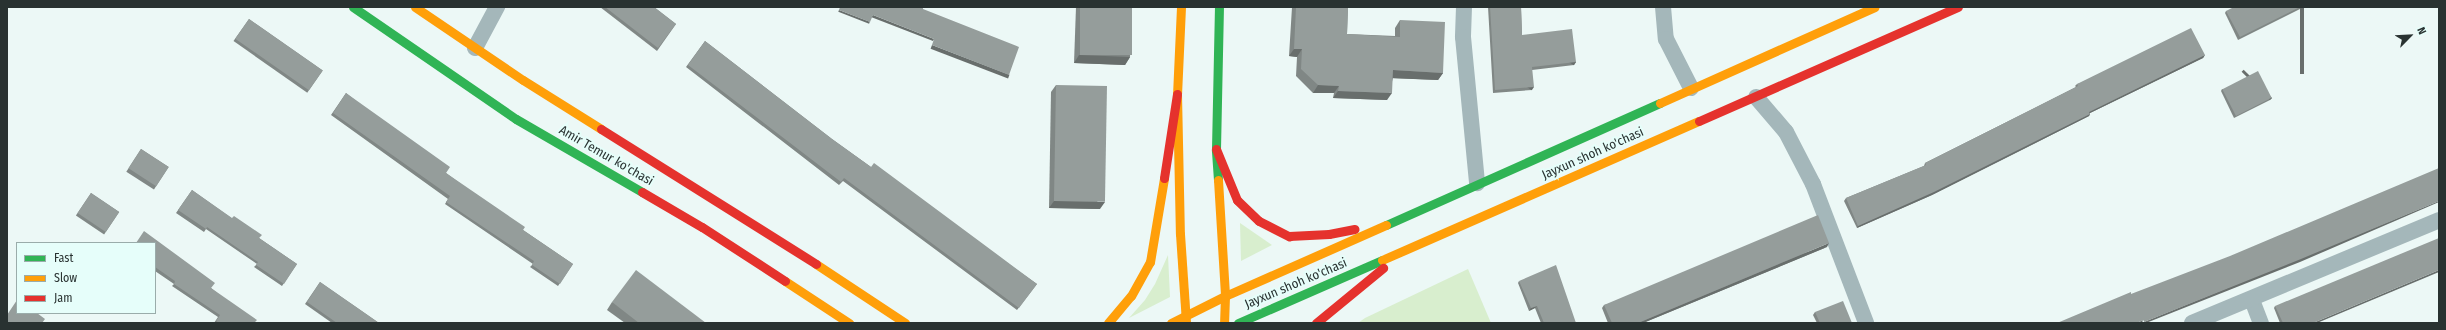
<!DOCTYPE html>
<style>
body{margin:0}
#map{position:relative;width:2446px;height:330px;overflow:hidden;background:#ecf8f6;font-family:"Fira Sans Condensed",sans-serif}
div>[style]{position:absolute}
.green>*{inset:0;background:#d8eece}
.street>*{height:16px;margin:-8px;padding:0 8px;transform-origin:8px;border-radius:8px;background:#a4b7ba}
.fast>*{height:9px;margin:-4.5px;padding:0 4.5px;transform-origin:4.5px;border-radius:4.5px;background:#30b455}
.slow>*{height:9px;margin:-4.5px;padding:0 4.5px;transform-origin:4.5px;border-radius:4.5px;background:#ff9f0a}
.jam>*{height:9px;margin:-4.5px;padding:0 4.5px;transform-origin:4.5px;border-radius:4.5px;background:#e5322d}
.wall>*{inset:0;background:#808785;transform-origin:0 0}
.shaded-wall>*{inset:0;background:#686e6c;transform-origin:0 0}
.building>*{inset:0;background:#959d9b;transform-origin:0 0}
span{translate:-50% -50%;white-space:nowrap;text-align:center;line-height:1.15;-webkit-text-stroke:4px #e6fefa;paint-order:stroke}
.street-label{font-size:13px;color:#293231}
.frame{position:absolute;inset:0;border:8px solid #293231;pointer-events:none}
.legend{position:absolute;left:16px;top:242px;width:140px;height:72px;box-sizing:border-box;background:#e6fefa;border:1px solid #9aacaa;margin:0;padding:5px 7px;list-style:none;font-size:12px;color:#293231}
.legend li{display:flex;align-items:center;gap:8px;height:20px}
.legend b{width:20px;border:1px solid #9aacaa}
.north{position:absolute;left:2390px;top:16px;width:40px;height:40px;-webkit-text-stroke:3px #e6fefa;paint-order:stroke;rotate:66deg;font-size:11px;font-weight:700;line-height:16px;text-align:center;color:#293231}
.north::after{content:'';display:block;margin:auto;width:14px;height:18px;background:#293231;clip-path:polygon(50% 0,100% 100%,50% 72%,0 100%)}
</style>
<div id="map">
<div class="green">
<i style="clip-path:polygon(1240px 223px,1272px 245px,1241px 261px)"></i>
<i style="clip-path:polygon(1168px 255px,1170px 297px,1129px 318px,1145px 300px,1155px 284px)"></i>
<i style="clip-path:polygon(1468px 269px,1491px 323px,1358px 323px,1365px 318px)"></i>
</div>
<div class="street">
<i style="left:1464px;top:7px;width:30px;rotate:92deg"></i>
<i style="left:1463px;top:37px;width:147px;rotate:84.5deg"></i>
<i style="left:1663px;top:7px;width:32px;rotate:85deg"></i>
<i style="left:1666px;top:39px;width:55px;rotate:63deg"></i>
<i style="left:475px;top:48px;width:47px;rotate:-61.8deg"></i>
<i style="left:1756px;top:97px;width:46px;rotate:49.4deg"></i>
<i style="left:1786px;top:132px;width:59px;rotate:62.6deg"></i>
<i style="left:1813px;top:184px;width:149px;rotate:69.1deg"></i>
<i style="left:2252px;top:300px;width:25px;rotate:69deg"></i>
<i style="left:2192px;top:323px;width:268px;rotate:-22.6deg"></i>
</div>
<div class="fast">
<i style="left:353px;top:7px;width:198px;rotate:34.5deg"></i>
<i style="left:516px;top:119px;width:146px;rotate:30.1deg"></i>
<i style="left:1218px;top:180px;width:31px;rotate:-94deg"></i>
<i style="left:1216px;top:149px;width:142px;rotate:-88.8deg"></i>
<i style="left:1386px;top:225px;width:300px;rotate:-24deg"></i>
<i style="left:1238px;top:323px;width:157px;rotate:-23.6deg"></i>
</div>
<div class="slow">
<i style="left:415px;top:7px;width:130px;rotate:34.1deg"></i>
<i style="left:523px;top:80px;width:92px;rotate:32.1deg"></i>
<i style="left:1181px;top:7px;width:87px;rotate:92.6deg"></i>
<i style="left:1177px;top:94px;width:140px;rotate:88.8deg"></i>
<i style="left:1180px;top:234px;width:89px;rotate:86.1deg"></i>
<i style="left:1660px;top:103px;width:235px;rotate:-24.1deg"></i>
<i style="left:1218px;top:180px;width:116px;rotate:86.5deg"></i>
<i style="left:1225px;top:296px;width:27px;rotate:92deg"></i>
<i style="left:1382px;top:260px;width:346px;rotate:-23.7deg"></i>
<i style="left:816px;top:264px;width:107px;rotate:33.5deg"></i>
<i style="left:785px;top:281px;width:77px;rotate:33.3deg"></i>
<i style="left:1108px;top:323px;width:35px;rotate:-50deg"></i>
<i style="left:1131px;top:296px;width:39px;rotate:-61deg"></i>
<i style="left:1150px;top:262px;width:85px;rotate:-80.5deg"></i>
<i style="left:1171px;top:323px;width:60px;rotate:-26.6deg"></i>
<i style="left:1225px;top:296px;width:176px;rotate:-23.8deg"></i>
</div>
<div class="jam">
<i style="left:1699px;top:121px;width:283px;rotate:-23.8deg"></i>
<i style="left:601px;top:129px;width:254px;rotate:32.1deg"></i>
<i style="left:1216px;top:149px;width:55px;rotate:67.6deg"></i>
<i style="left:1237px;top:200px;width:30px;rotate:44deg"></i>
<i style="left:1259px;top:221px;width:34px;rotate:27deg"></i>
<i style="left:1289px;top:236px;width:40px;rotate:-2.9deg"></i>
<i style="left:1329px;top:234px;width:26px;rotate:-11deg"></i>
<i style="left:1164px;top:178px;width:85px;rotate:-81.2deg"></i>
<i style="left:642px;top:192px;width:69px;rotate:30.3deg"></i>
<i style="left:702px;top:227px;width:99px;rotate:33deg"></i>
<i style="left:1316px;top:323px;width:87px;rotate:-39.4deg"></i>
</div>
<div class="wall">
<i style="clip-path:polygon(600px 7px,654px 7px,676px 24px,657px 51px)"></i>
<i style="clip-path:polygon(1076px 7px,1132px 7px,1130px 57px,1125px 65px,1074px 63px)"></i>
<i style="clip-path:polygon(1292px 7px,1348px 7px,1347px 34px,1395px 36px,1395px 28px,1400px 20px,1443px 73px,1438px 80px,1393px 78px,1387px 100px,1333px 98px,1334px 93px,1313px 93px,1296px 76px,1297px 57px,1289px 56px)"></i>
<i style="clip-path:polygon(1488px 7px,1521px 7px,1522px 35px,1576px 62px,1574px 65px,1532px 70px,1532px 90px,1493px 93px)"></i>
<i style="clip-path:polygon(2304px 7px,2238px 40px,2225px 13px,2226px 11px)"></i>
<i style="left:249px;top:19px;width:90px;height:27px;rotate:35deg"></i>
<i style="clip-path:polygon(705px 41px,832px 139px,871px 167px,1037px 284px,1017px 310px,843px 181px,839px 185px,686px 67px)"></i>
<i style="clip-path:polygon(2205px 55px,2203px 58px,2090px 113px,2090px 114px,2089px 116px,1932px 195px,1857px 228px,1844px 201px,1846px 198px,1924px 166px,1925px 163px,2076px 87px,2075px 86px,2077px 84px)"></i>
<i style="clip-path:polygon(1056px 85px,1100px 209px,1049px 208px,1051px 92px)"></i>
<i style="clip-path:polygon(2222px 89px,2272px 98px,2270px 100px,2234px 118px,2221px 91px)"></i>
<i style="clip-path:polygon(346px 93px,446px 173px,523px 230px,573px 264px,558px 286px,530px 267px,533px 264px,445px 204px,448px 199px,331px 115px)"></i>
<i style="left:141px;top:149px;width:33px;height:27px;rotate:33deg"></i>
<i style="clip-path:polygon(192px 190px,259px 238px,297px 264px,282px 286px,254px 267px,257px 264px,206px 229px,204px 232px,176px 213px)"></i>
<i style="left:91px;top:193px;width:34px;height:27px;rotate:34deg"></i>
<i style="clip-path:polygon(155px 243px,211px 288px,254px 323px,214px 323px,218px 317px,172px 286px,174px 284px,155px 271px)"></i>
<i style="clip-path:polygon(1827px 247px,1643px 323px,1608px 323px,1602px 308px,1604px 305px)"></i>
<i style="clip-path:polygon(1519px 281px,1576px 323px,1541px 323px,1535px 308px,1529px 311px,1518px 283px)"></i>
<i style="clip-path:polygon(320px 282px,379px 323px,332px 323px,305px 304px)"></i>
<i style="clip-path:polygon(612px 302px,706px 323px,625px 323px,607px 310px)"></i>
<i style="clip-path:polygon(2275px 306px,2317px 323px,2280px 323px,2274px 308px)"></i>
<i style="clip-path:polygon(1815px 312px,1852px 323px,1817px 323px,1813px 315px)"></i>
</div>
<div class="shaded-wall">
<i style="left:2300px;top:7px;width:4px;height:67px"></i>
<i style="left:839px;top:10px;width:33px;height:2px;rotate:21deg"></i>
<i style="clip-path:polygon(873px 15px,934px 39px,933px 41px,871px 17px)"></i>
<i style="left:932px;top:45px;width:83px;height:4px;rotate:21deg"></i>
<i style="clip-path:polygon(1294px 49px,1302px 49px,1297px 57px,1289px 56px)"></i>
<i style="clip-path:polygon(1079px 55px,1130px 57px,1125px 65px,1074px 63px)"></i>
<i style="clip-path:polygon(2205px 55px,2203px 58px,2088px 114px,2089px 112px)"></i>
<i style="left:1576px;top:62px;width:4px;height:44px;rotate:124deg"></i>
<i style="clip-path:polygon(1393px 70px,1443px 73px,1438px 80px,1388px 78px)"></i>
<i style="clip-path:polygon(1318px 85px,1339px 86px,1334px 93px,1313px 93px)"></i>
<i style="left:1534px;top:87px;width:4px;height:39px;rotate:124deg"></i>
<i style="clip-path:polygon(1338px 91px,1392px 93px,1387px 100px,1333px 98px)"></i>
<i style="left:2272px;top:98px;width:3px;height:40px;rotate:135deg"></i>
<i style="clip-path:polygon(2090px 114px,2089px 116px,1932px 195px,1857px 228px,1858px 226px)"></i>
<i style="clip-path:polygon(1054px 201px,1105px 202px,1100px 209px,1049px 208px)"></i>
<i style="clip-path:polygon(2439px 201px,2439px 202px,2300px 262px,2146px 323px,2143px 323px,2144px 322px)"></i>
<i style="clip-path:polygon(1829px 243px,1827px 247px,1643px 323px,1638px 323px)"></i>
<i style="clip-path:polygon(2439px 270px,2439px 272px,2317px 323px,2313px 323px)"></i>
<i style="clip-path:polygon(1537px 306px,1535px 308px,1529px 311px,1531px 308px)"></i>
<i style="clip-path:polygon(2144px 320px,2142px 322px,2140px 323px,2136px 323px)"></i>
</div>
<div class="building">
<i style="clip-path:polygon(605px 7px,654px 7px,676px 24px,658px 48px)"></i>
<i style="clip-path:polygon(840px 7px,923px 7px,923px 9px,1019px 47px,1009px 75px,932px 45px,934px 39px,873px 15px,870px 22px,839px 10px)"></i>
<i style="left:1080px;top:7px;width:52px;height:48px"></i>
<i style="clip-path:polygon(1296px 7px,1348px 7px,1347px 34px,1400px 37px,1400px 20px,1445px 22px,1443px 73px,1393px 70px,1392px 93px,1338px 91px,1339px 86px,1318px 85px,1301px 69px,1302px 49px,1294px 49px)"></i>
<i style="clip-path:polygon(1490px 7px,1521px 7px,1522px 35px,1572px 29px,1576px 62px,1532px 67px,1534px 87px,1495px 90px)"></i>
<i style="clip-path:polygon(2234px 7px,2300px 7px,2240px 37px,2226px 11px)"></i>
<i style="left:249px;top:19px;width:90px;height:24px;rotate:35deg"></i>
<i style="clip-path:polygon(2191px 28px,2205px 55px,2089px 112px,2090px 114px,1934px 192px,1858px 226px,1846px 198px,1926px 165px,1925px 163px,2078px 86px,2077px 84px)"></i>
<i style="clip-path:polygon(705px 41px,832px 139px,871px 167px,874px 163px,1037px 284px,1019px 308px,844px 178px,841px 182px,688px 65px)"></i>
<i style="left:2258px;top:71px;width:30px;height:40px;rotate:63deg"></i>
<i style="left:1056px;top:85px;width:51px;height:116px;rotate:1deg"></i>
<i style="clip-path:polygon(346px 93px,450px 167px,446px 173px,525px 227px,523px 230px,573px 264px,560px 284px,532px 265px,534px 261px,446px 202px,450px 196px,333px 113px)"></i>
<i style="left:141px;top:149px;width:33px;height:23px;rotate:33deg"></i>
<i style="clip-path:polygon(2439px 168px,2439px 201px,2301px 259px,2144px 322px,2144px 320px,2136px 323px,2057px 323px,2131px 292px,2131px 294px,2230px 256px)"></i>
<i style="clip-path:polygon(192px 190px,232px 218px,234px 216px,262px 235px,259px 238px,297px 264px,284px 284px,256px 265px,258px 262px,207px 227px,206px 229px,178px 210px)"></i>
<i style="left:91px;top:193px;width:34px;height:24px;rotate:34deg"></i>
<i style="clip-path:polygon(1818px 215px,1829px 243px,1638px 323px,1612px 323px,1604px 305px)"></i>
<i style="clip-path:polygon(144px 231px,215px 283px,211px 288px,257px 320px,254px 323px,219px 323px,216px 321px,220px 315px,174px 284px,175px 281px,155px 267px,155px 243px,136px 243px)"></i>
<i style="clip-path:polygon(2439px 238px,2439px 270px,2313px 323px,2283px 323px,2275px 306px)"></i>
<i style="clip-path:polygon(1556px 265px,1576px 323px,1544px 323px,1537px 306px,1531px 308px,1519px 281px)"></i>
<i style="clip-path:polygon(636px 270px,706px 323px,639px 323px,612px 302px)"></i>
<i style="clip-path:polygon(320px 282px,379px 323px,337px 323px,307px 302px)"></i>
<i style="clip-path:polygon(17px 300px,17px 313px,37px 313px,45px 319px,42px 323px,9px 323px,7px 322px,7px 315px)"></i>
<i style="clip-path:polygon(1843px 301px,1852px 323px,1820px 323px,1815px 312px)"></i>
</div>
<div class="street-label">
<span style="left:1593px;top:154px;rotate:-24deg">Jayxun shoh ko'chasi</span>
<span style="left:606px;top:156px;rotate:30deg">Amir Temur ko'chasi</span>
<span style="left:1296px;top:284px;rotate:-23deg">Jayxun shoh ko'chasi</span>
</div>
<div class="frame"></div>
<ul class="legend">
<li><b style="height:5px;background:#30b455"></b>Fast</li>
<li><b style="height:5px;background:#ff9f0a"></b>Slow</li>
<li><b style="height:5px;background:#e5322d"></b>Jam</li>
</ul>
<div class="north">N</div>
</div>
